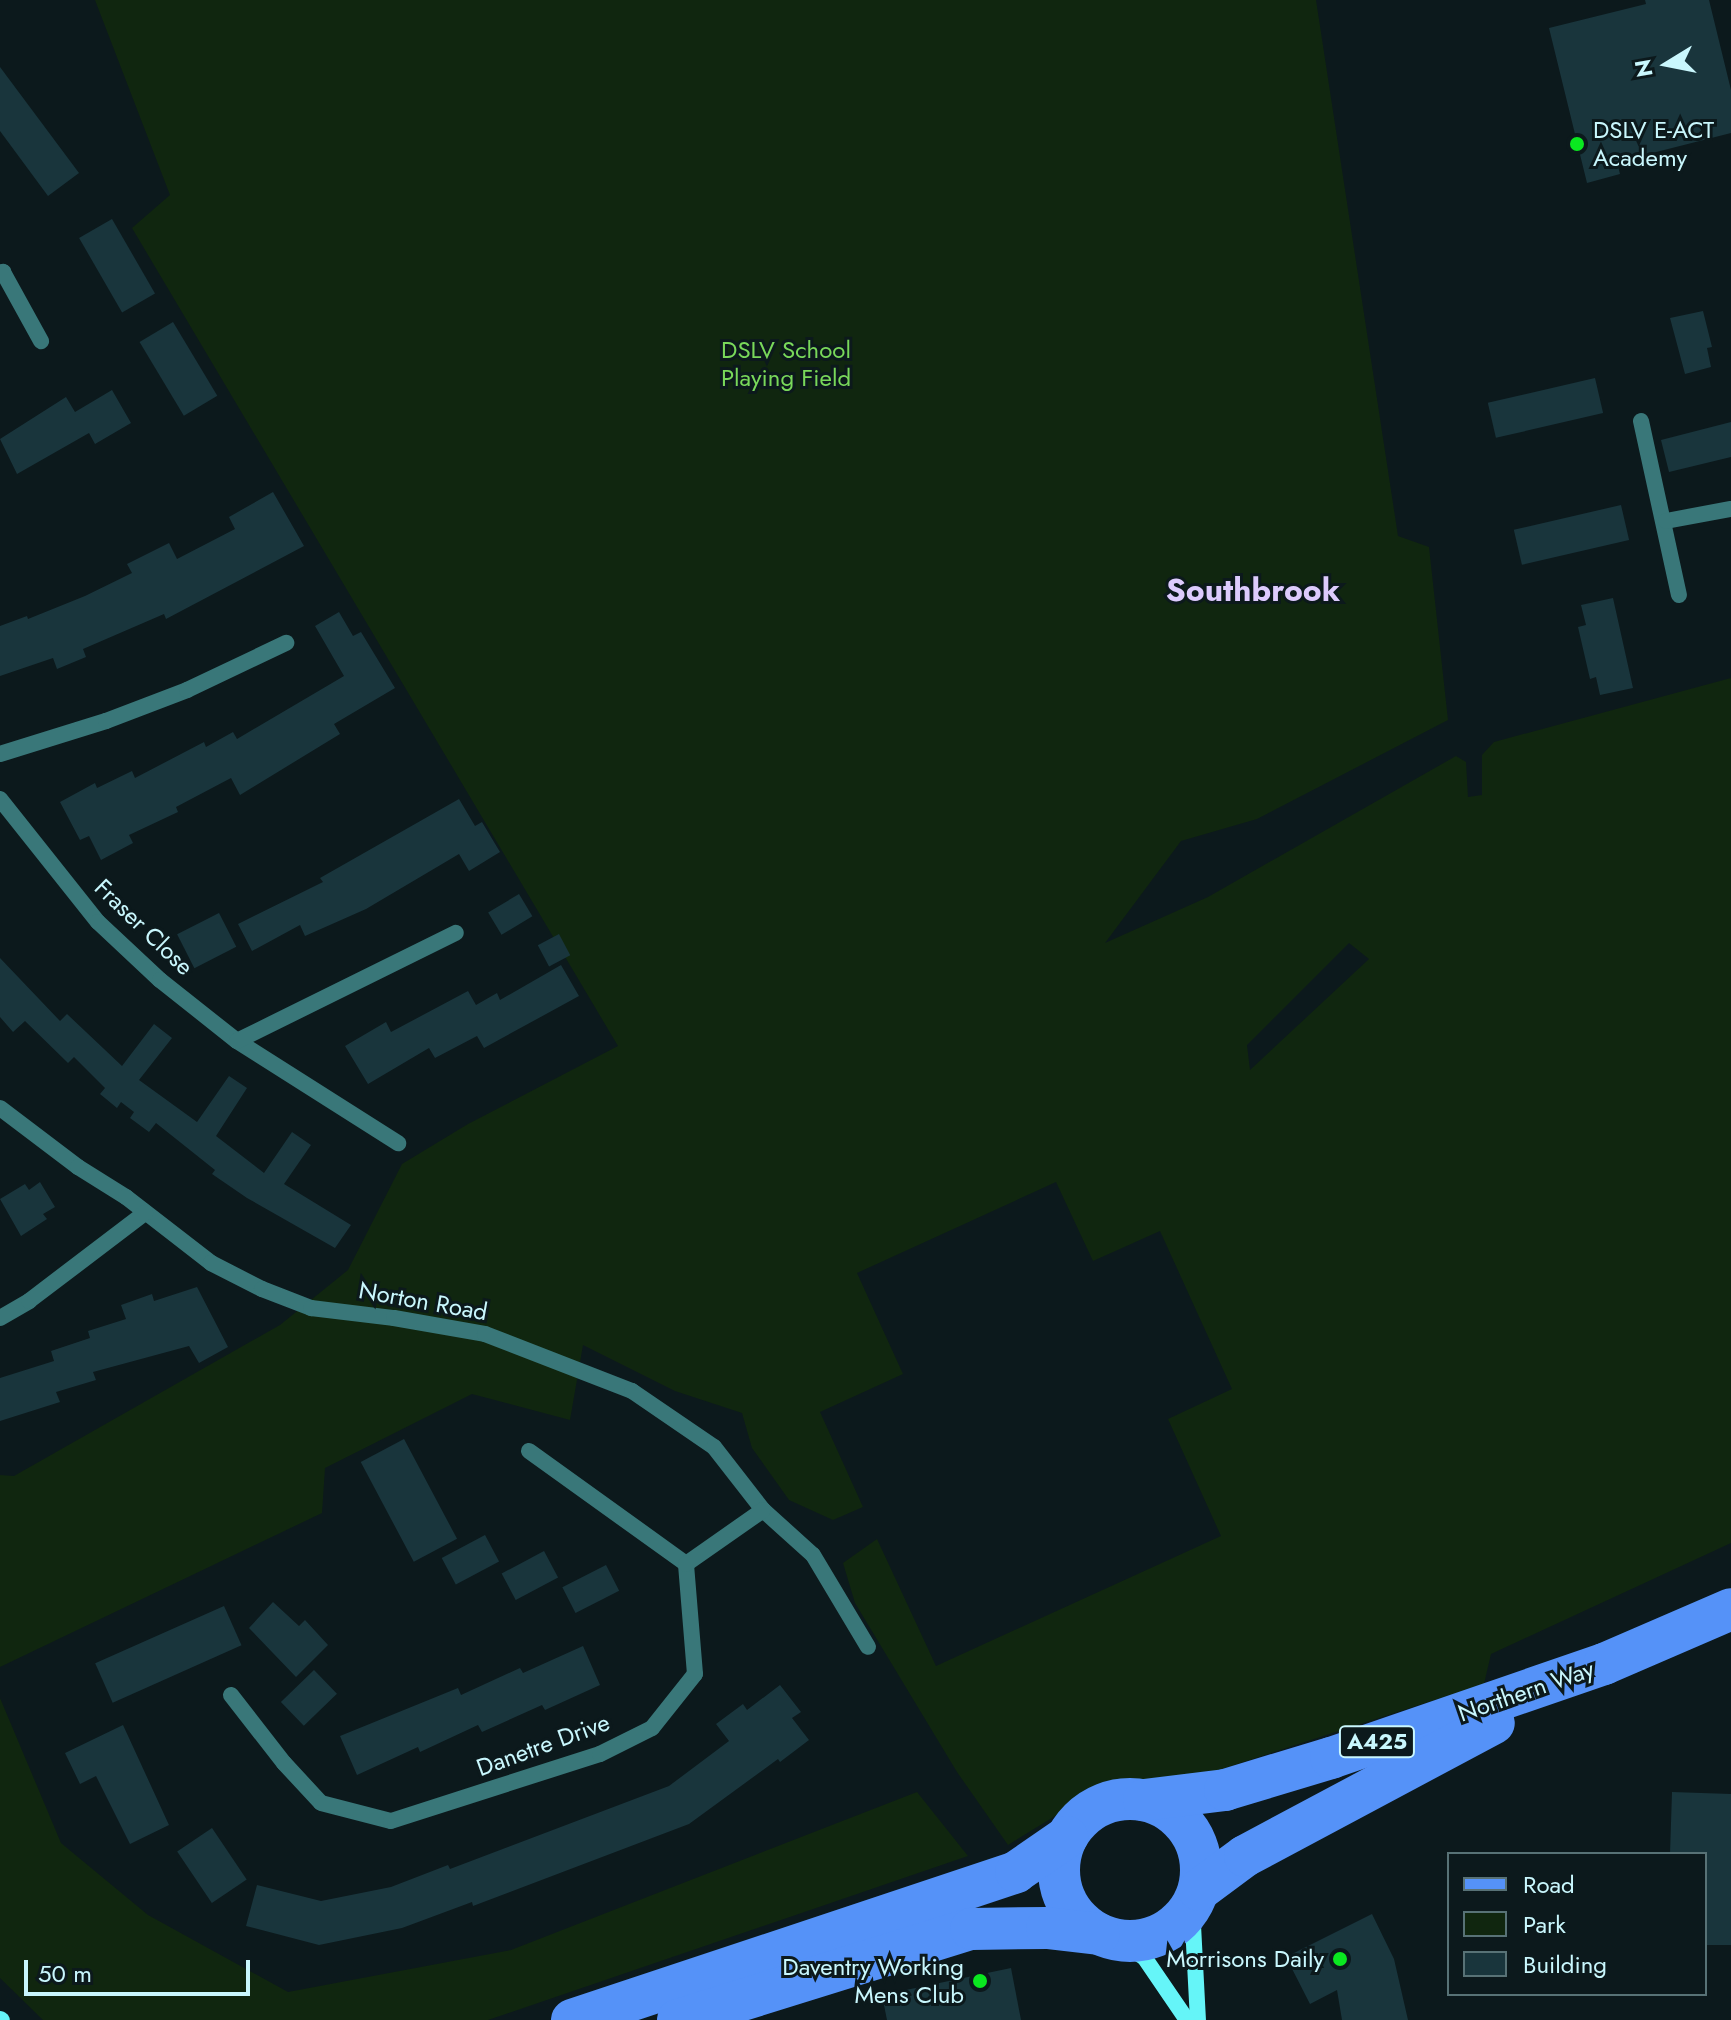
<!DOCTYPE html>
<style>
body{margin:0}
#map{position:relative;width:1731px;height:2020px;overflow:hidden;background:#0c191c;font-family:Jost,sans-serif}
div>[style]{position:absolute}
.green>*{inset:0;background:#10260f}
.building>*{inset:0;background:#19353c;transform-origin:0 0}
.minor>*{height:16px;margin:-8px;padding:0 8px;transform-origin:8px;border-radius:8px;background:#397779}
.secondary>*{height:16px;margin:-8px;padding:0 8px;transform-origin:8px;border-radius:8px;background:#65f5f8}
.primary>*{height:42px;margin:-21px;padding:0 21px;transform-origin:21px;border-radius:21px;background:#5592f8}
.primary>.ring{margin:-21px;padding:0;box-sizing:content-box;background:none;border:42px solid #5592f8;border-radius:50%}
.dots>*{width:22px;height:22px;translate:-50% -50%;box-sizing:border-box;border:4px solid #0c191c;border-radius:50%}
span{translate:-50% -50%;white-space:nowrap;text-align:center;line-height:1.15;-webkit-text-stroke:6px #0c191c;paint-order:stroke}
.shield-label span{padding:2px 6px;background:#0c191c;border:2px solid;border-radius:6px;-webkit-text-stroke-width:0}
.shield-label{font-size:22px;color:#c9f7fd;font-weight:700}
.poi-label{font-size:24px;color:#c9f7fd}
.left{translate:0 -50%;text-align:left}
.right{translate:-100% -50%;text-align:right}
.park-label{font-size:24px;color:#79d85a}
.street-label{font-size:24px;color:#c9f7fd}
.district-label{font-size:32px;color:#ddcbfd;font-weight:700}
.legend{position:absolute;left:1447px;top:1852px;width:260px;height:144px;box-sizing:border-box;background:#0c191c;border:2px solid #587276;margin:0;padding:10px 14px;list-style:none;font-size:24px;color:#c9f7fd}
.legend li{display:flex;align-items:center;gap:16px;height:40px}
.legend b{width:40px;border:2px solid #587276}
.north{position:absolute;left:1627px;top:24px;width:80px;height:80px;-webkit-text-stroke:6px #0c191c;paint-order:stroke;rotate:260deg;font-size:22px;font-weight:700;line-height:32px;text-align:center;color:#c9f7fd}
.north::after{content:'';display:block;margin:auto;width:28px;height:36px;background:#c9f7fd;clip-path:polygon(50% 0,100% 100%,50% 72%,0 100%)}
.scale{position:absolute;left:24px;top:1960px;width:226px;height:36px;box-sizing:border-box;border:4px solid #c9f7fd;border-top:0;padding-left:10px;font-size:24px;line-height:28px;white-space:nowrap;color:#c9f7fd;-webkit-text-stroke:6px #0c191c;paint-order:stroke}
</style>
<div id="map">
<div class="green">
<i style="clip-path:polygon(evenodd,95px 0,1316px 0,1398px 536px,1429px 547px,1448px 720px,1257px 819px,1181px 841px,1105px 943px,1208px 897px,1456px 756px,1466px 762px,1468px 797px,1482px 795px,1482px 755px,1494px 742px,1731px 678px,1731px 1543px,1491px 1654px,1484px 1684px,1200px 1776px,1158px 1779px,1091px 1794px,1008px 1845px,957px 1772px,855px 1603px,843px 1563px,877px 1539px,936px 1666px,1221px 1536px,1168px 1419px,1232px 1389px,1160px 1231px,1093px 1261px,1056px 1182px,857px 1273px,903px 1374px,820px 1412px,863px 1507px,833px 1520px,789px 1500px,752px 1448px,742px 1413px,675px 1391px,583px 1345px,570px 1420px,472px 1394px,325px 1468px,322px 1513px,0 1667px,0 1475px,14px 1476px,280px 1325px,348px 1270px,402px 1164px,468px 1124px,618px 1046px,132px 228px,170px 195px,95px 0,1349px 943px,1369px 959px,1250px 1070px,1247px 1045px,1349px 943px)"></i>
<i style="clip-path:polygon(0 1698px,61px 1843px,148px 1915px,288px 1992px,511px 1950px,917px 1792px,968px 1856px,488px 2020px,43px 2020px,0 1978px)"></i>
</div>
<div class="building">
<i style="clip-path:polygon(1645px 0,1709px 0,1731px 90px,1731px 133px,1617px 162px,1620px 174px,1587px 183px,1549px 28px,1646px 4px)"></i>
<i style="clip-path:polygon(0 67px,79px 173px,48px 196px,0 131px)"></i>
<i style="left:112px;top:219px;width:86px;height:38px;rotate:60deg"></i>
<i style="clip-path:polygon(1703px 311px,1712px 347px,1707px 348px,1711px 367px,1685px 374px,1670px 318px)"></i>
<i style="left:173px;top:322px;width:86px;height:39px;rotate:59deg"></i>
<i style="left:1595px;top:378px;width:36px;height:110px;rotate:77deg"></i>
<i style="clip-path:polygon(112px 390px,131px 423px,95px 444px,89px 433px,17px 474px,0 439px,66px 397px,75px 412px)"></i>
<i style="clip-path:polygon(1731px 422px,1731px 457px,1669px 472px,1661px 440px)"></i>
<i style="clip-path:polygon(273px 492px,304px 546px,166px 619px,164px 614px,83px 649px,86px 657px,57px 669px,53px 658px,0 676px,0 626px,27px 616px,28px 619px,85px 596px,132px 573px,127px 564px,169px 543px,177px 559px,235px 529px,229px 517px)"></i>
<i style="left:1621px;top:505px;width:36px;height:110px;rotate:77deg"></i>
<i style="clip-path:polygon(1613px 598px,1633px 688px,1600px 695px,1596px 677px,1590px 679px,1578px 627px,1586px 625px,1581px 605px)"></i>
<i style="clip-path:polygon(339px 612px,353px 636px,361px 632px,395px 688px,334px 724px,340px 734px,240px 795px,231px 778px,176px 807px,178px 812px,129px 835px,133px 843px,101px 860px,89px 836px,80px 840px,60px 802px,95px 783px,97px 788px,132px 771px,135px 778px,204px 742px,206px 747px,233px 732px,237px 739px,344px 676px,315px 626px)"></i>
<i style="clip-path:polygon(459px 799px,475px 826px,482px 822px,500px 852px,469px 871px,459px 854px,366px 909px,305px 936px,300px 925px,252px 951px,238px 924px,323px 882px,320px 878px)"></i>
<i style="left:519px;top:894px;width:26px;height:36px;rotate:59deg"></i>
<i style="left:219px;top:913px;width:38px;height:47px;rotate:63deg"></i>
<i style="left:559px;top:934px;width:24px;height:24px;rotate:62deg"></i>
<i style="clip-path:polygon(0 958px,60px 1021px,67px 1014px,122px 1066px,154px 1024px,172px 1038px,139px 1080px,197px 1122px,229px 1076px,247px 1088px,216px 1136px,264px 1173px,292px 1132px,311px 1145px,284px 1184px,351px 1225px,335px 1248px,247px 1198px,212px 1174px,215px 1170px,156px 1123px,149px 1132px,130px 1118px,134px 1112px,121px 1102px,117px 1108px,100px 1094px,105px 1088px,74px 1057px,68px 1063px,25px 1021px,13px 1032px,0 1017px)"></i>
<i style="clip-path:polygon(561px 965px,579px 996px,484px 1048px,477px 1036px,435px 1058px,429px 1048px,368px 1084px,345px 1046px,386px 1022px,391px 1032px,468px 991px,476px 1005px,497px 993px,500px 1000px)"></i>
<i style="clip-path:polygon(40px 1182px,55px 1207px,43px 1214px,47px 1219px,21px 1236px,0 1199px,25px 1184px,29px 1190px)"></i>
<i style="clip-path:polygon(197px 1287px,228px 1347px,199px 1363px,189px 1346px,93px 1372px,96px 1380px,56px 1392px,60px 1402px,0 1421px,0 1378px,54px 1361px,51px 1351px,90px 1338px,88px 1331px,126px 1319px,121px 1305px,152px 1294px,154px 1301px)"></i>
<i style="left:404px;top:1439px;width:113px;height:49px;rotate:62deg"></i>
<i style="left:485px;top:1535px;width:30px;height:49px;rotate:62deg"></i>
<i style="left:544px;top:1551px;width:30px;height:48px;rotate:62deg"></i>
<i style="left:606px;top:1565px;width:29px;height:49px;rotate:63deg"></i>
<i style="clip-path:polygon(273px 1602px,299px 1626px,305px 1620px,328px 1645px,296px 1677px,249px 1628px)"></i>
<i style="left:224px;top:1606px;width:43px;height:141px;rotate:66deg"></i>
<i style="clip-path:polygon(583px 1646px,600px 1685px,545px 1710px,542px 1705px,482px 1732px,478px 1725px,420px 1752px,418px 1747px,357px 1775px,340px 1736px,458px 1688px,461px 1695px,520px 1668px,523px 1673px)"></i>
<i style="left:314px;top:1670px;width:33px;height:46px;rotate:46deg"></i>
<i style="clip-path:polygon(780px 1685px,801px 1712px,792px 1718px,809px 1740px,780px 1762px,778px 1759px,689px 1824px,473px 1906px,472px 1902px,402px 1928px,319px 1945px,246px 1926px,257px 1885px,321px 1901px,391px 1887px,448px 1865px,450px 1869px,669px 1786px,729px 1741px,716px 1724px,743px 1704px,747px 1710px)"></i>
<i style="clip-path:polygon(123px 1725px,169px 1825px,130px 1844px,96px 1776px,80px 1784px,65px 1753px)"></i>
<i style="clip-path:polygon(1672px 1792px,1731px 1794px,1731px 1945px,1705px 1945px,1705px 1854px,1670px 1854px)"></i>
<i style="left:212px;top:1828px;width:62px;height:42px;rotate:56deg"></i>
<i style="clip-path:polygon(1372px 1914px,1394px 1959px,1408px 2020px,1342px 2020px,1337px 1990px,1310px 2004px,1286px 1957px)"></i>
<i style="clip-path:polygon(1011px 1968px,1021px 2020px,887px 2020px,882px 1995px)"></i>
</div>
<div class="minor">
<i style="left:0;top:274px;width:4px;rotate:-34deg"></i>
<i style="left:3px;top:272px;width:79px;rotate:61.2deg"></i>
<i style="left:1641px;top:421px;width:178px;rotate:77.7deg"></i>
<i style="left:1666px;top:521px;width:66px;rotate:-10.5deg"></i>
<i style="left:0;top:754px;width:111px;rotate:-17.3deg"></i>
<i style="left:106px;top:721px;width:87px;rotate:-20.9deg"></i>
<i style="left:187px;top:690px;width:110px;rotate:-25.4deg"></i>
<i style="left:0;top:799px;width:157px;rotate:51.5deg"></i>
<i style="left:98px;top:922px;width:85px;rotate:43.1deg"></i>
<i style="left:160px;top:980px;width:98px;rotate:38.4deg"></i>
<i style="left:237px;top:1041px;width:191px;rotate:32.4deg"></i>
<i style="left:237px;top:1041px;width:244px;rotate:-26.3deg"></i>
<i style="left:0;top:1108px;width:98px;rotate:37.1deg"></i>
<i style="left:78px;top:1167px;width:57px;rotate:32deg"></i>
<i style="left:126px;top:1197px;width:108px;rotate:37.8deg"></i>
<i style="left:211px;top:1263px;width:57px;rotate:27deg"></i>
<i style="left:262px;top:1289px;width:53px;rotate:21.2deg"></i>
<i style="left:311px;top:1308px;width:84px;rotate:6.9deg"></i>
<i style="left:394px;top:1318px;width:92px;rotate:10deg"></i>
<i style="left:485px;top:1334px;width:158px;rotate:21.2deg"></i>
<i style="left:632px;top:1391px;width:99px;rotate:34.3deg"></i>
<i style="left:714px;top:1447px;width:80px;rotate:52.1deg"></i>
<i style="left:763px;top:1510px;width:67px;rotate:42deg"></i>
<i style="left:813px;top:1555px;width:107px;rotate:59.1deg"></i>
<i style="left:0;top:1318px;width:34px;rotate:-30deg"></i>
<i style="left:29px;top:1301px;width:146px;rotate:-37.2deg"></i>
<i style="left:529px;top:1451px;width:193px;rotate:35.7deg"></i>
<i style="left:231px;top:1695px;width:86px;rotate:52.1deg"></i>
<i style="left:284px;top:1763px;width:54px;rotate:47.2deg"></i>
<i style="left:321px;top:1803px;width:72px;rotate:14.4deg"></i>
<i style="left:391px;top:1821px;width:219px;rotate:-17.8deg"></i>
<i style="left:600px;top:1754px;width:58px;rotate:-26.6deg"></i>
<i style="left:652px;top:1728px;width:69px;rotate:-51.5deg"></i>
<i style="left:695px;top:1674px;width:110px;rotate:-94.7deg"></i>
<i style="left:686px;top:1564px;width:94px;rotate:-35deg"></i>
</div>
<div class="secondary">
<i style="left:1192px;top:1906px;width:114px;rotate:87deg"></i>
<i style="left:1118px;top:1941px;width:31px;rotate:32deg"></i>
<i style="left:1144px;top:1957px;width:76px;rotate:55.7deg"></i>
<i style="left:0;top:2019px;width:2px;rotate:27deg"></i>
</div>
<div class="primary">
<i class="ring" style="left:1059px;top:1799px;width:100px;height:100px"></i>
<i style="left:1144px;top:1800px;width:82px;rotate:-7deg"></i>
<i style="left:1225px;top:1790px;width:111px;rotate:-16.8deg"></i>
<i style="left:1331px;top:1758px;width:289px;rotate:-19deg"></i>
<i style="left:1604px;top:1664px;width:138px;rotate:-23.4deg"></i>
<i style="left:1199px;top:1890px;width:57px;rotate:-36.5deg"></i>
<i style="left:1245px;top:1856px;width:282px;rotate:-28.1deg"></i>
<i style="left:572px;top:2020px;width:468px;rotate:-18.4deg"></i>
<i style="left:1016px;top:1872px;width:62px;rotate:-34.5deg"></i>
<i style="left:678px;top:2020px;width:307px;rotate:-17.3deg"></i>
<i style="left:971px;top:1929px;width:76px;rotate:-0.8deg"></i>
<i style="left:1047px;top:1928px;width:52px;rotate:6.6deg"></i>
</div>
<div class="dots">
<i style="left:1577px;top:144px;background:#0ae820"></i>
<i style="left:1340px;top:1959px;background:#0ae820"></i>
<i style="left:980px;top:1981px;background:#0ae820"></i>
</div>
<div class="shield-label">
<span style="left:1377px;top:1742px">A425</span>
</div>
<div class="poi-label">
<span class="left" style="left:1593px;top:144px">DSLV E-ACT<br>Academy</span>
<span class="right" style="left:1324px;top:1959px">Morrisons Daily</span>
<span class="right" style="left:964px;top:1981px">Daventry Working<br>Mens Club</span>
</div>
<div class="park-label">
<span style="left:786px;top:364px">DSLV School<br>Playing Field</span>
</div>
<div class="street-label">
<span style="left:144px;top:927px;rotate:44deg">Fraser Close</span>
<span style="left:423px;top:1301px;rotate:10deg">Norton Road</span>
<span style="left:1526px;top:1691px;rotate:-19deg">Northern Way</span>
<span style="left:543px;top:1745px;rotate:-20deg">Danetre Drive</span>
</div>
<div class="district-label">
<span style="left:1253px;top:590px">Southbrook</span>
</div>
<ul class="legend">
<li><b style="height:10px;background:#5592f8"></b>Road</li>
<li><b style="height:22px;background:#10260f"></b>Park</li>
<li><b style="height:22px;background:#19353c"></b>Building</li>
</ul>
<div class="north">N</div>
<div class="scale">50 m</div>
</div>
